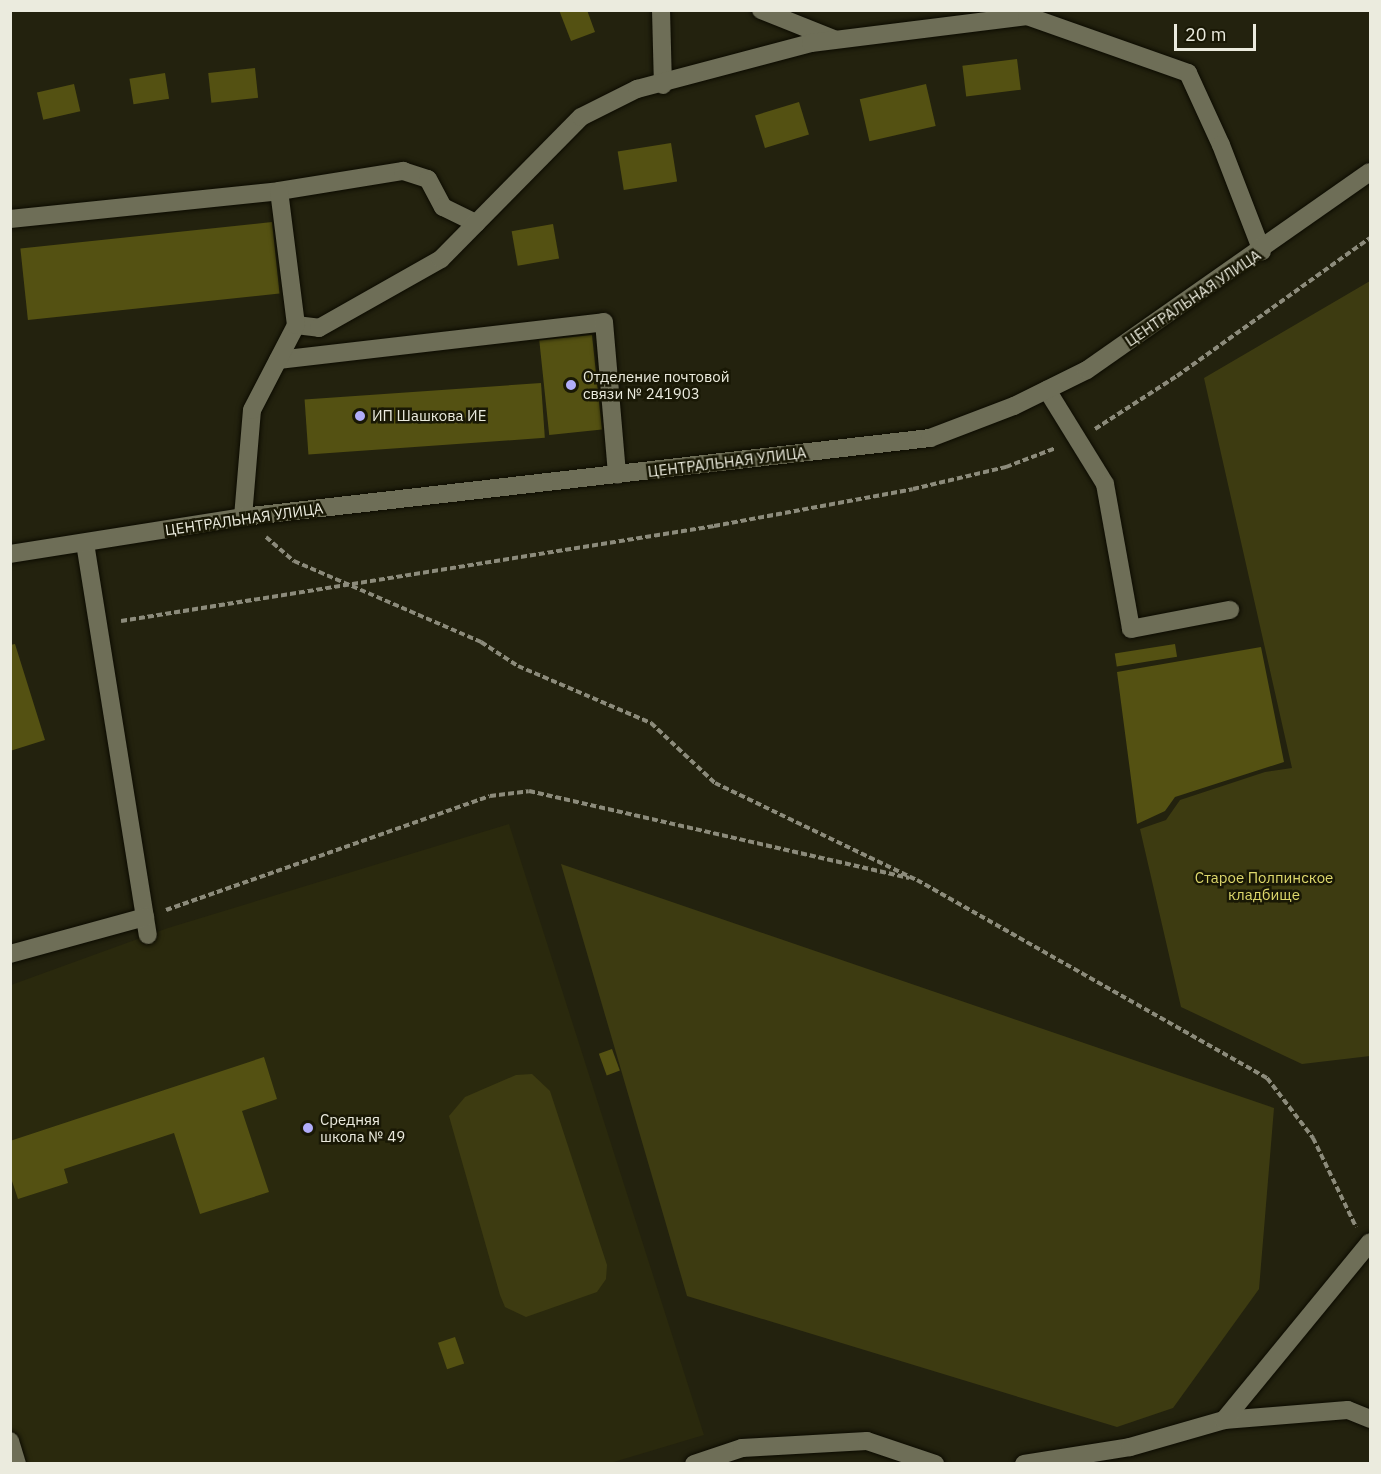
<!DOCTYPE html>
<meta charset="utf-8">
<style>
body{margin:0}
#map{position:relative;width:1381px;height:1474px;overflow:hidden;background:#23220e;font-family:"IBM Plex Sans",sans-serif}
div>[style]{position:absolute}
.built>*{inset:0;background:#2a290d}
.green>*{inset:0;background:#3d3b11}
.building>*{inset:0;background:#545112;transform-origin:0 0}
.path>*{height:4px;margin-top:-2px;transform-origin:0;background:repeating-linear-gradient(90deg,#8c8b7b 0 6px,transparent 0 9px)}
.roads{filter:drop-shadow(0 0 2px #0c0b00) drop-shadow(0 0 2px #0c0b00)}
.minor>*{height:18px;margin:-9px;padding:0 9px;transform-origin:9px;border-radius:9px;background:#6e6e57}
.dots>*{width:16px;height:16px;translate:-50% -50%;box-sizing:border-box;border:3px solid #191805;border-radius:50%}
span{translate:-50% -50%;white-space:nowrap;text-align:center;line-height:1.15;-webkit-text-stroke:5px #191805;paint-order:stroke}
.street-label{font-size:15px;color:#ebebde}
.poi-label{font-size:15px;color:#ebebde}
.left{translate:0 -50%;text-align:left}
.park-label{font-size:15px;color:#ded86c}
.frame{position:absolute;inset:0;border:12px solid #ebebde;pointer-events:none}
.scale{position:absolute;left:1174px;top:24px;width:82px;height:27px;box-sizing:border-box;border:3px solid #ebebde;border-top:0;padding-left:8px;font-size:18px;line-height:21px;white-space:nowrap;color:#ebebde;-webkit-text-stroke:4px #191805;paint-order:stroke}
</style>
<div id="map">
<div class="built">
<i style="clip-path:polygon(509px 824px,704px 1435px,607px 1464px,11px 1464px,11px 985px,168px 928px)"></i>
</div>
<div class="green">
<i style="clip-path:polygon(1370px 281px,1370px 1056px,1302px 1064px,1181px 1007px,1140px 829px,1166px 820px,1180px 800px,1265px 772px,1292px 768px,1204px 378px)"></i>
<i style="clip-path:polygon(561px 864px,1274px 1108px,1259px 1289px,1173px 1408px,1117px 1427px,687px 1296px)"></i>
<i style="clip-path:polygon(532px 1074px,550px 1091px,607px 1265px,606px 1279px,597px 1292px,526px 1317px,505px 1307px,500px 1295px,449px 1116px,465px 1097px,516px 1075px)"></i>
</div>
<div class="building">
<i style="clip-path:polygon(559px 10px,587px 10px,595px 32px,571px 41px)"></i>
<i style="left:1017px;top:59px;width:31px;height:55px;rotate:83deg"></i>
<i style="left:255px;top:68px;width:30px;height:47px;rotate:84deg"></i>
<i style="left:165px;top:73px;width:26px;height:36px;rotate:81deg"></i>
<i style="left:74px;top:84px;width:28px;height:38px;rotate:77deg"></i>
<i style="left:926px;top:84px;width:43px;height:68px;rotate:77deg"></i>
<i style="left:799px;top:102px;width:34px;height:46px;rotate:73deg"></i>
<i style="left:671px;top:143px;width:39px;height:54px;rotate:81deg"></i>
<i style="left:272px;top:222px;width:72px;height:253px;rotate:84deg"></i>
<i style="left:553px;top:224px;width:35px;height:42px;rotate:80deg"></i>
<i style="left:592px;top:335px;width:95px;height:53px;rotate:84deg"></i>
<i style="left:541px;top:383px;width:55px;height:237px;rotate:86deg"></i>
<i style="clip-path:polygon(15px 644px,45px 740px,10px 751px,10px 645px)"></i>
<i style="left:1175px;top:644px;width:13px;height:61px;rotate:81deg"></i>
<i style="clip-path:polygon(1261px 647px,1284px 762px,1175px 797px,1165px 811px,1137px 824px,1117px 672px)"></i>
<i style="left:612px;top:1049px;width:23px;height:14px;rotate:70deg"></i>
<i style="clip-path:polygon(264px 1057px,277px 1099px,242px 1111px,269px 1192px,200px 1214px,174px 1133px,64px 1169px,68px 1183px,18px 1199px,10px 1175px,10px 1141px)"></i>
<i style="left:455px;top:1337px;width:28px;height:18px;rotate:71deg"></i>
</div>
<div class="path">
<i style="left:1095px;top:429px;width:98px;rotate:-32.9deg"></i>
<i style="left:1177px;top:376px;width:237px;rotate:-35.6deg"></i>
<i style="left:266px;top:537px;width:37px;rotate:41deg"></i>
<i style="left:294px;top:561px;width:204px;rotate:23.4deg"></i>
<i style="left:481px;top:642px;width:44px;rotate:33deg"></i>
<i style="left:518px;top:666px;width:145px;rotate:23.2deg"></i>
<i style="left:651px;top:723px;width:88px;rotate:43.2deg"></i>
<i style="left:715px;top:783px;width:224px;rotate:25.7deg"></i>
<i style="left:917px;top:880px;width:402px;rotate:29.5deg"></i>
<i style="left:1267px;top:1078px;width:76px;rotate:52.5deg"></i>
<i style="left:1313px;top:1138px;width:99px;rotate:64.2deg"></i>
<i style="left:121px;top:621px;width:601px;rotate:-9.1deg"></i>
<i style="left:714px;top:526px;width:202px;rotate:-10.5deg"></i>
<i style="left:913px;top:489px;width:96px;rotate:-13.3deg"></i>
<i style="left:1006px;top:467px;width:53px;rotate:-20.8deg"></i>
<i style="left:166px;top:910px;width:343px;rotate:-19.4deg"></i>
<i style="left:490px;top:796px;width:39px;rotate:-7deg"></i>
<i style="left:529px;top:791px;width:390px;rotate:12.9deg"></i>
</div>
<div class="roads">
<div class="minor">
<i style="left:661px;top:10px;width:75px;rotate:88.5deg"></i>
<i style="left:761px;top:10px;width:79px;rotate:21.7deg"></i>
<i style="left:10px;top:219px;width:270px;rotate:-5.9deg"></i>
<i style="left:279px;top:191px;width:126px;rotate:-9.2deg"></i>
<i style="left:403px;top:171px;width:26px;rotate:18deg"></i>
<i style="left:428px;top:179px;width:32px;rotate:62deg"></i>
<i style="left:443px;top:207px;width:37px;rotate:26deg"></i>
<i style="left:296px;top:325px;width:23px;rotate:7deg"></i>
<i style="left:319px;top:328px;width:140px;rotate:-29.5deg"></i>
<i style="left:441px;top:259px;width:199px;rotate:-45.4deg"></i>
<i style="left:581px;top:117px;width:63px;rotate:-26.6deg"></i>
<i style="left:637px;top:89px;width:180px;rotate:-14.8deg"></i>
<i style="left:811px;top:43px;width:218px;rotate:-7.1deg"></i>
<i style="left:1027px;top:16px;width:171px;rotate:19.5deg"></i>
<i style="left:1188px;top:73px;width:79px;rotate:65.4deg"></i>
<i style="left:1221px;top:145px;width:114px;rotate:68.9deg"></i>
<i style="left:278px;top:360px;width:328px;rotate:-6.6deg"></i>
<i style="left:604px;top:322px;width:153px;rotate:85.1deg"></i>
<i style="left:1047px;top:390px;width:110px;rotate:58.3deg"></i>
<i style="left:1105px;top:484px;width:147px;rotate:79.8deg"></i>
<i style="left:1131px;top:629px;width:101px;rotate:-10.9deg"></i>
<i style="left:243px;top:517px;width:107px;rotate:-85.2deg"></i>
<i style="left:252px;top:410px;width:96px;rotate:-62.6deg"></i>
<i style="left:296px;top:325px;width:135px;rotate:-97.2deg"></i>
<i style="left:85px;top:543px;width:397px;rotate:80.9deg"></i>
<i style="left:10px;top:554px;width:236px;rotate:-9deg"></i>
<i style="left:243px;top:517px;width:692px;rotate:-6.56deg"></i>
<i style="left:930px;top:438px;width:90px;rotate:-20.9deg"></i>
<i style="left:1014px;top:406px;width:81px;rotate:-26.3deg"></i>
<i style="left:1087px;top:370px;width:345px;rotate:-35deg"></i>
<i style="left:10px;top:954px;width:140px;rotate:-15.3deg"></i>
<i style="left:1224px;top:1420px;width:124px;rotate:-4.6deg"></i>
<i style="left:1348px;top:1410px;width:24px;rotate:22deg"></i>
<i style="left:10px;top:1441px;width:24px;rotate:73deg"></i>
<i style="left:694px;top:1464px;width:51px;rotate:-18.4deg"></i>
<i style="left:742px;top:1448px;width:125px;rotate:-3.2deg"></i>
<i style="left:867px;top:1441px;width:72px;rotate:18.7deg"></i>
<i style="left:1024px;top:1464px;width:107px;rotate:-9.1deg"></i>
<i style="left:1130px;top:1447px;width:98px;rotate:-16deg"></i>
<i style="left:1224px;top:1420px;width:230px;rotate:-50.6deg"></i>
</div>
</div>
<div class="dots">
<i style="left:571px;top:385px;background:#b1adfa"></i>
<i style="left:360px;top:416px;background:#b1adfa"></i>
<i style="left:308px;top:1128px;background:#b1adfa"></i>
</div>
<div class="street-label">
<span style="left:1193px;top:298px;rotate:-34deg">ЦЕНТРАЛЬНАЯ УЛИЦА</span>
<span style="left:727px;top:462px;rotate:-7deg">ЦЕНТРАЛЬНАЯ УЛИЦА</span>
<span style="left:244px;top:519px;rotate:-8deg">ЦЕНТРАЛЬНАЯ УЛИЦА</span>
</div>
<div class="poi-label">
<span class="left" style="left:583px;top:385px">Отделение почтовой<br>связи № 241903</span>
<span class="left" style="left:372px;top:416px">ИП Шашкова ИЕ</span>
<span class="left" style="left:320px;top:1128px">Средняя<br>школа № 49</span>
</div>
<div class="park-label">
<span style="left:1264px;top:886px">Старое Полпинское<br>кладбище</span>
</div>
<div class="frame"></div>
<div class="scale">20 m</div>
</div>
